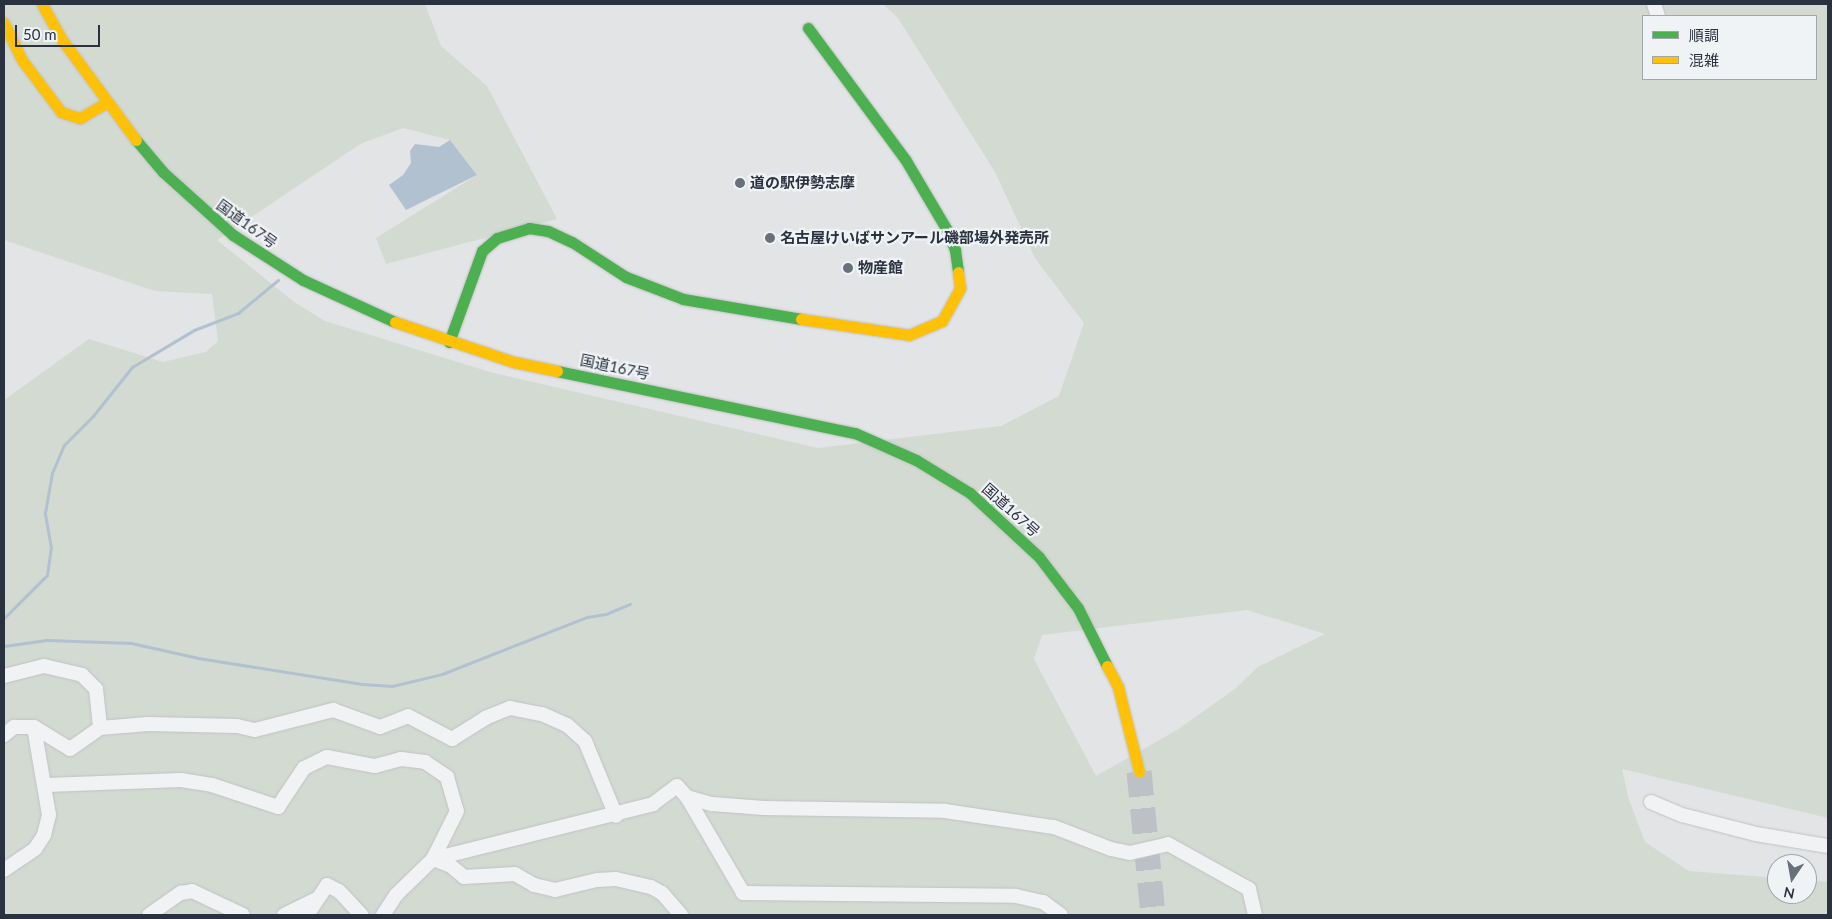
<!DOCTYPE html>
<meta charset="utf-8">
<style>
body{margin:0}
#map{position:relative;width:1832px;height:919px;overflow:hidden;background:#e2e4e6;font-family:Lato,"Noto Sans JP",sans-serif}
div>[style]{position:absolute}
.green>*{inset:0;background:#d3dad2}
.water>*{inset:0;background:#b2c1d0}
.stream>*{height:3px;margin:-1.5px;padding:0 1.5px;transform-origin:1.5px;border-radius:1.5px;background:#b2c1d0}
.highway-tunnel>*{height:25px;margin-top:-12.5px;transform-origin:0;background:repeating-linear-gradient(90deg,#bdc0c5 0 25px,transparent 0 37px)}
.roads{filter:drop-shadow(0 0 1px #c0c2c4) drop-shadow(0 0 1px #c0c2c4)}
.street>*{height:14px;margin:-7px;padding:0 7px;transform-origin:7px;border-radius:7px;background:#f1f2f4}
.fast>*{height:11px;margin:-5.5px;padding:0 5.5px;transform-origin:5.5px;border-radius:5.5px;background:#4caf50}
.slow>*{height:11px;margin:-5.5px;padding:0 5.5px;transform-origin:5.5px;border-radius:5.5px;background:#ffc107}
.dots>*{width:14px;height:14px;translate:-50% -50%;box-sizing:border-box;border:2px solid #f0f3f6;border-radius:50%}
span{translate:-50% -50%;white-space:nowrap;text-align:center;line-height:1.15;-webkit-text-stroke:4.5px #f0f3f6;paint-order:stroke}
.poi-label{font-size:15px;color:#2a323f;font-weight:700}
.left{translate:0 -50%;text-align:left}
.street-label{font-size:15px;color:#2a323f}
.frame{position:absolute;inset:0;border:5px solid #2a323f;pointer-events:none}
.legend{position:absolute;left:1642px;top:15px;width:175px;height:65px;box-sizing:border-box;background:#f0f3f6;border:1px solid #a1a6ad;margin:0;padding:6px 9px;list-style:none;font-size:15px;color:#2a323f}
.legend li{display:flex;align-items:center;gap:10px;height:25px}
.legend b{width:25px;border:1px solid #a1a6ad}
.north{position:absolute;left:1767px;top:854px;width:50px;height:50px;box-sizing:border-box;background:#f0f3f6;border:1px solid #a1a6ad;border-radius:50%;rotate:192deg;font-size:14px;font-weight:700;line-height:20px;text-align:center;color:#2a323f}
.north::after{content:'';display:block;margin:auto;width:18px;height:22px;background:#6a7079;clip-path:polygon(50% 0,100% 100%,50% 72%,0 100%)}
.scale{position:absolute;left:15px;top:25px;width:85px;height:22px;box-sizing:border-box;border:2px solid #2a323f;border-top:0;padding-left:6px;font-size:15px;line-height:18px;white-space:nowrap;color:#2a323f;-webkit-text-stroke:4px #f0f3f6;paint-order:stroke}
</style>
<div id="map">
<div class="green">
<i style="clip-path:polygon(evenodd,4px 4px,425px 4px,441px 46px,487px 86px,557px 219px,386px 264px,376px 238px,477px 175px,450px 140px,403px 128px,360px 144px,217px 240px,294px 302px,325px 321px,490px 372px,818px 448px,1001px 426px,1059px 396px,1084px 323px,1035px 258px,995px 172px,898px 18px,883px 4px,1828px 4px,1828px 818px,1622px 769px,1628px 797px,1645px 842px,1689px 871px,1777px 878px,1777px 894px,1807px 894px,1807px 880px,1828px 882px,1828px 915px,4px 915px,4px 400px,89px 339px,163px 362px,206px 352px,218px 341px,212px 294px,155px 291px,4px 240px,4px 4px,1643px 16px,1816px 16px,1816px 79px,1643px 79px,1643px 16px,4px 4px,1247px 610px,1325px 634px,1258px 667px,1236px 688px,1177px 730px,1096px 776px,1034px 659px,1042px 635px,1247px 610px)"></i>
</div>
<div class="water">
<i style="clip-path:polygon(450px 140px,477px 175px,406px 210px,389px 185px,403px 175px,411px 163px,410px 151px,415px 144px,439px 147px)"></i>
</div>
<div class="stream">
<i style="left:4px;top:618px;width:61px;rotate:-45deg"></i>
<i style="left:47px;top:575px;width:27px;rotate:-82deg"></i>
<i style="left:51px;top:548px;width:36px;rotate:-100deg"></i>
<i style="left:45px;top:513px;width:41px;rotate:-80.1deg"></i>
<i style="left:52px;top:473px;width:30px;rotate:-67deg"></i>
<i style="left:64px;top:445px;width:41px;rotate:-45deg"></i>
<i style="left:93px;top:416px;width:63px;rotate:-51.5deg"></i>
<i style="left:132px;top:367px;width:72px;rotate:-30.8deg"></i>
<i style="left:194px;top:330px;width:47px;rotate:-21.1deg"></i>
<i style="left:238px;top:313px;width:52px;rotate:-39.5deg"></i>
<i style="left:4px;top:646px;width:43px;rotate:-7.9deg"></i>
<i style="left:47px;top:640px;width:84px;rotate:2deg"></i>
<i style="left:131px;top:643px;width:69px;rotate:12.6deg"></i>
<i style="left:198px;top:658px;width:166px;rotate:9deg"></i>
<i style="left:362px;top:684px;width:30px;rotate:4deg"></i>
<i style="left:392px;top:686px;width:51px;rotate:-13.5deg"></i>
<i style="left:442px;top:674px;width:156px;rotate:-21.5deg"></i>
<i style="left:587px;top:617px;width:19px;rotate:-9deg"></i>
<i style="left:606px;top:614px;width:26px;rotate:-23deg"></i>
</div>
<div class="highway-tunnel">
<i style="left:1139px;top:771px;width:145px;rotate:84.4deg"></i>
</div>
<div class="roads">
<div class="street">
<i style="left:1654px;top:4px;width:13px;rotate:72deg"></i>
<i style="left:4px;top:676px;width:41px;rotate:-14deg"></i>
<i style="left:44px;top:666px;width:39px;rotate:13deg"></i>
<i style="left:82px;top:675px;width:20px;rotate:45deg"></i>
<i style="left:96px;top:689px;width:39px;rotate:84deg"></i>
<i style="left:4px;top:735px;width:13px;rotate:-39deg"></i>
<i style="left:14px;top:727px;width:20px"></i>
<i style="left:34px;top:727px;width:42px;rotate:31.4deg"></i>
<i style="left:70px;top:749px;width:37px;rotate:-35deg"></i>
<i style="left:100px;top:728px;width:48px;rotate:-4.8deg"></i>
<i style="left:148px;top:724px;width:89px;rotate:1.3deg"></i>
<i style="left:237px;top:726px;width:18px;rotate:13deg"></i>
<i style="left:255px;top:730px;width:81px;rotate:-14.4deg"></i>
<i style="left:333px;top:710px;width:50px;rotate:19.9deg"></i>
<i style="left:380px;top:727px;width:30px;rotate:-21deg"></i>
<i style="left:408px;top:716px;width:50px;rotate:27.6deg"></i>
<i style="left:452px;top:739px;width:39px;rotate:-32deg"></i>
<i style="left:485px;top:718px;width:27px;rotate:-22deg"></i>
<i style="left:510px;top:708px;width:33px;rotate:11deg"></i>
<i style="left:542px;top:714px;width:27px;rotate:24deg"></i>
<i style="left:567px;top:725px;width:24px;rotate:42deg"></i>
<i style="left:585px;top:741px;width:81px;rotate:67.5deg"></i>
<i style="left:46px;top:785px;width:135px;rotate:-2.1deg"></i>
<i style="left:181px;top:780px;width:31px;rotate:9deg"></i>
<i style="left:212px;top:785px;width:70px;rotate:18.4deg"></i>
<i style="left:278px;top:807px;width:47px;rotate:-56.3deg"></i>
<i style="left:304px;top:768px;width:25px;rotate:-26deg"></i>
<i style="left:327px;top:757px;width:49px;rotate:10.6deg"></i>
<i style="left:375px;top:766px;width:27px;rotate:-15deg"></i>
<i style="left:401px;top:759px;width:24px;rotate:7deg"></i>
<i style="left:425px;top:762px;width:27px;rotate:34deg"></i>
<i style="left:447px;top:777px;width:35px;rotate:74deg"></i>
<i style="left:457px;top:811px;width:54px;rotate:116.6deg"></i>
<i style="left:433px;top:859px;width:52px;rotate:135.8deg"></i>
<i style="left:396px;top:895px;width:24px;rotate:123deg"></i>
<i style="left:687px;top:797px;width:26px;rotate:16deg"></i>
<i style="left:712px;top:804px;width:52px;rotate:4.4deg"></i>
<i style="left:764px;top:808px;width:181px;rotate:0.9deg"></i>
<i style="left:945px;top:811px;width:110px;rotate:8.4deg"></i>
<i style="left:1054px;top:827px;width:61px;rotate:21.1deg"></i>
<i style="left:1111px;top:849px;width:19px;rotate:12deg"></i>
<i style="left:1130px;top:853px;width:39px;rotate:-13deg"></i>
<i style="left:1168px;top:844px;width:93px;rotate:29.1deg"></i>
<i style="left:1249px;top:889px;width:27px;rotate:77deg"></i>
<i style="left:1651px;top:802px;width:34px;rotate:23deg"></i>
<i style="left:1682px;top:815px;width:76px;rotate:14.4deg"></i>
<i style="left:1756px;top:834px;width:73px;rotate:9.5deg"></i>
<i style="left:433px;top:859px;width:227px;rotate:-14deg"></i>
<i style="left:653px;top:804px;width:30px;rotate:-37deg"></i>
<i style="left:677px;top:786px;width:15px;rotate:48deg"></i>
<i style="left:687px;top:797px;width:111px;rotate:59.7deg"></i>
<i style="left:743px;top:893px;width:273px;rotate:0.6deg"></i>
<i style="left:1016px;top:896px;width:28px;rotate:13deg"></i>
<i style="left:1043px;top:902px;width:22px;rotate:36deg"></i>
<i style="left:433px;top:859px;width:19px;rotate:21deg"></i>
<i style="left:451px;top:866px;width:17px;rotate:40deg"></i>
<i style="left:464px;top:877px;width:51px;rotate:-3.4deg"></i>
<i style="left:515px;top:874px;width:22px;rotate:30deg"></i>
<i style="left:534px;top:885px;width:22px;rotate:13deg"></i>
<i style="left:555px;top:890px;width:43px;rotate:-13.4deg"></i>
<i style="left:597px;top:880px;width:19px;rotate:-3deg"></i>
<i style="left:616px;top:879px;width:36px;rotate:13deg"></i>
<i style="left:651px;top:887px;width:13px;rotate:29deg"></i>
<i style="left:662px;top:893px;width:29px;rotate:49deg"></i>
<i style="left:4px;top:870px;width:37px;rotate:-34deg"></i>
<i style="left:35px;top:849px;width:17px;rotate:-57deg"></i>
<i style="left:44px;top:835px;width:21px;rotate:-76deg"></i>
<i style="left:49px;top:815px;width:89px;rotate:-99.7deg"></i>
<i style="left:149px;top:915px;width:39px;rotate:-35deg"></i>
<i style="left:181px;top:893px;width:11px;rotate:-10deg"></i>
<i style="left:192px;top:891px;width:56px;rotate:25.2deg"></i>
<i style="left:284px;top:915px;width:34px;rotate:-26deg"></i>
<i style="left:307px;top:915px;width:36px;rotate:-56deg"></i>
<i style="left:327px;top:885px;width:13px;rotate:27deg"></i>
<i style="left:339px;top:891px;width:33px;rotate:47deg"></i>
</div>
<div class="fast">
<i style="left:808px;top:28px;width:163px;rotate:53.5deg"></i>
<i style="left:905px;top:159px;width:82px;rotate:59.4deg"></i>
<i style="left:947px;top:230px;width:22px;rotate:68deg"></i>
<i style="left:955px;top:250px;width:22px;rotate:82deg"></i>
<i style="left:136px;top:140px;width:42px;rotate:49.8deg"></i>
<i style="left:163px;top:172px;width:94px;rotate:42deg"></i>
<i style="left:233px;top:235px;width:83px;rotate:32.7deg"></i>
<i style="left:303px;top:280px;width:101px;rotate:24.5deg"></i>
<i style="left:449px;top:342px;width:97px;rotate:-70.1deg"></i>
<i style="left:482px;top:251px;width:20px;rotate:-41deg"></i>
<i style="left:497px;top:238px;width:34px;rotate:-17deg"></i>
<i style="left:529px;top:228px;width:19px;rotate:9deg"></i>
<i style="left:548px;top:231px;width:26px;rotate:25deg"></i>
<i style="left:572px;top:242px;width:64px;rotate:32.9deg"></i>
<i style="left:626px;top:277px;width:61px;rotate:21.1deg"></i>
<i style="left:683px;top:299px;width:120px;rotate:9.6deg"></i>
<i style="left:557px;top:371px;width:304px;rotate:11.8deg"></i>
<i style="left:855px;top:433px;width:67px;rotate:23.9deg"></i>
<i style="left:916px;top:460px;width:63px;rotate:31.4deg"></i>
<i style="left:970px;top:493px;width:94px;rotate:42.8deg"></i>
<i style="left:1039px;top:557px;width:64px;rotate:52.6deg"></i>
<i style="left:1078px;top:608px;width:65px;rotate:63.4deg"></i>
</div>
<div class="slow">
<i style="left:42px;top:4px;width:38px;rotate:61deg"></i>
<i style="left:60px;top:37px;width:128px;rotate:53.6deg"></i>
<i style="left:4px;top:23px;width:41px;rotate:64.1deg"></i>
<i style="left:22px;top:60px;width:65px;rotate:53.1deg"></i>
<i style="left:61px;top:112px;width:20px;rotate:18deg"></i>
<i style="left:80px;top:118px;width:30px;rotate:-30deg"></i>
<i style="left:801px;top:319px;width:109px;rotate:8.4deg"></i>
<i style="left:909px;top:335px;width:36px;rotate:-23deg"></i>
<i style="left:942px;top:321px;width:38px;rotate:-61deg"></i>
<i style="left:960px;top:288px;width:16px;rotate:-97deg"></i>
<i style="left:395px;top:322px;width:126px;rotate:18.6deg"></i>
<i style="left:514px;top:362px;width:44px;rotate:11.8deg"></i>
<i style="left:1107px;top:666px;width:24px;rotate:62deg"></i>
<i style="left:1118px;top:687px;width:87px;rotate:76deg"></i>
</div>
</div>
<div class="dots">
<i style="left:740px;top:183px;background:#6a7079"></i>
<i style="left:770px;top:238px;background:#6a7079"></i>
<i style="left:848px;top:268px;background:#6a7079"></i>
</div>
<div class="poi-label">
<span class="left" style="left:750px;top:183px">道の駅伊勢志摩</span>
<span class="left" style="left:780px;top:238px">名古屋けいばサンアール磯部場外発売所</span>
<span class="left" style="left:858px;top:268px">物産館</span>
</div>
<div class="street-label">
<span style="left:247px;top:224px;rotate:36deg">国道167号</span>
<span style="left:615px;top:367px;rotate:12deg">国道167号</span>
<span style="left:1011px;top:510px;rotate:42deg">国道167号</span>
</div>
<div class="frame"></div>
<ul class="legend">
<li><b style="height:6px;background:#4caf50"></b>順調</li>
<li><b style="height:6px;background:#ffc107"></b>混雑</li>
</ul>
<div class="north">N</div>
<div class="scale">50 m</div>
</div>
